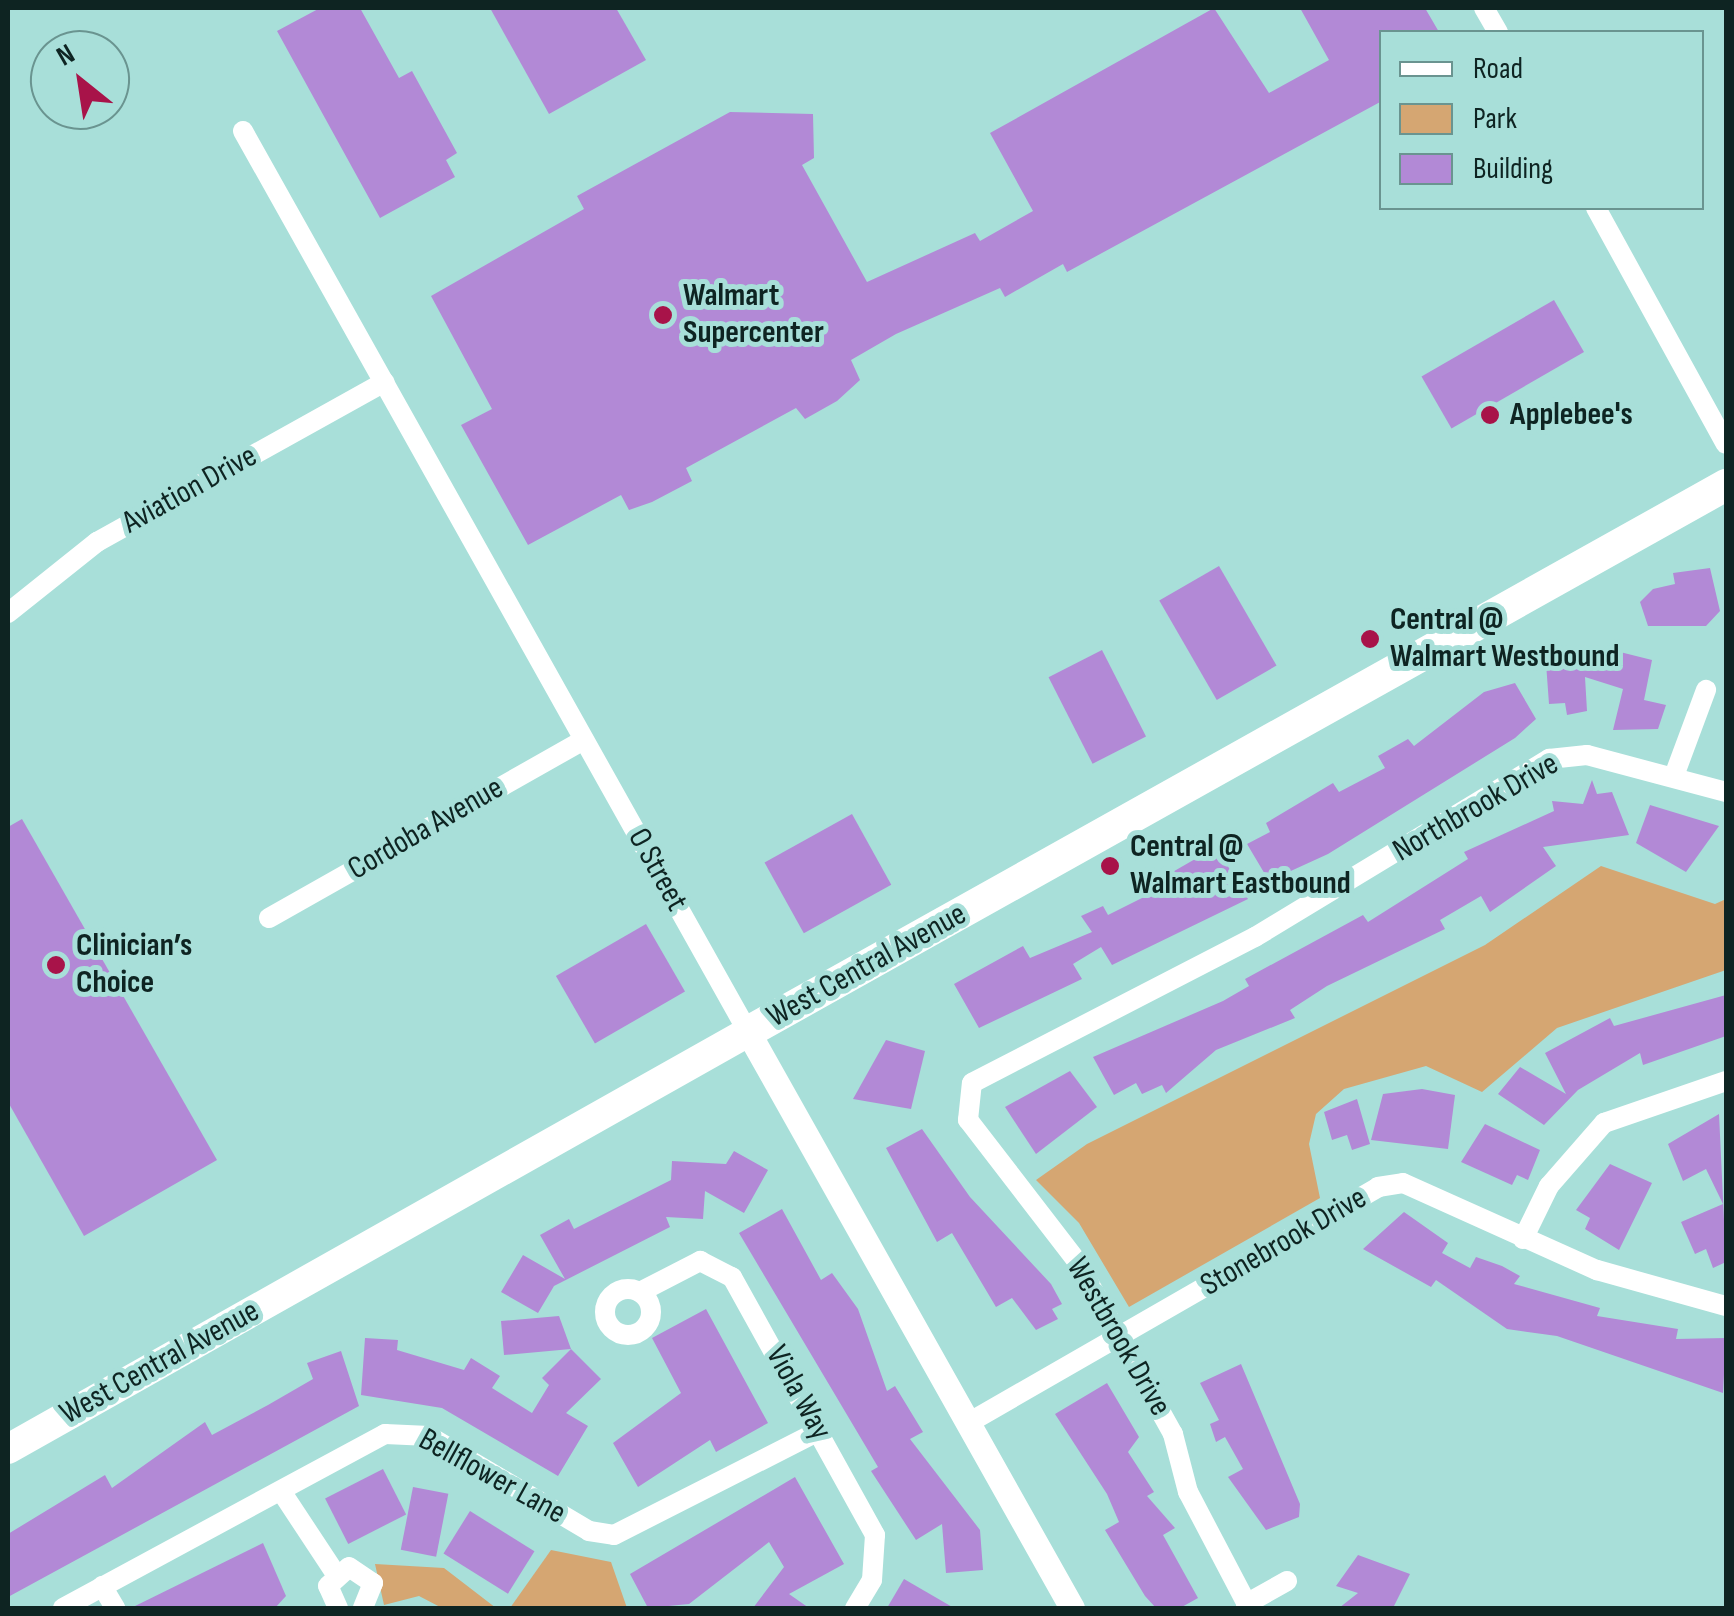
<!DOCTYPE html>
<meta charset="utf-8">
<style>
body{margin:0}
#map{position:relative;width:1734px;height:1616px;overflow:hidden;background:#a8dfd9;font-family:"Sofia Sans Condensed",sans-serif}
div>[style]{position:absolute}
.green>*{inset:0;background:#d5a672}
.building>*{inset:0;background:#b289d6;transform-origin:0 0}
.minor>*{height:20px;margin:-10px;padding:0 10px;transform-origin:10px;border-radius:10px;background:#fff}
.minor>.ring{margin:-10px;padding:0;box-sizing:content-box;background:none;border:20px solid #fff;border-radius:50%}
.tertiary>*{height:25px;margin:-12.5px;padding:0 12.5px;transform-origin:12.5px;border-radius:12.5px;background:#fff}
.secondary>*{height:30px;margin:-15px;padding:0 15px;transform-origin:15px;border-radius:15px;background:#fff}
.primary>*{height:32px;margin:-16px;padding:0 16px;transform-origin:16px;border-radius:16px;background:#fff}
.dots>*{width:28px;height:28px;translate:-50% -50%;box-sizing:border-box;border:5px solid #a8dfd9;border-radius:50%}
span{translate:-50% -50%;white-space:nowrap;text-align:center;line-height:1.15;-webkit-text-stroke:10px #a8dfd9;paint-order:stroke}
.poi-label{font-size:32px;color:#0e2422;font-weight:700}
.left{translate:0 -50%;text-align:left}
.street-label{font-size:32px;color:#0e2422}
.frame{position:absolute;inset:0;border:10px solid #0e2422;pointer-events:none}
.legend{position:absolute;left:1379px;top:30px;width:325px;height:180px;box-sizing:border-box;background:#a8dfd9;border:2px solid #6a9490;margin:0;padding:12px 18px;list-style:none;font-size:30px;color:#0e2422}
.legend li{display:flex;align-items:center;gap:20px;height:50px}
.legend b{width:50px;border:2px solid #6a9490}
.north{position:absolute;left:30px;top:30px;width:100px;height:100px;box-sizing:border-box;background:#a8dfd9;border:2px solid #6a9490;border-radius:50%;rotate:330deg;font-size:28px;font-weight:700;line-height:40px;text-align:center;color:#0e2422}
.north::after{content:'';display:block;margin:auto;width:35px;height:45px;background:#a81349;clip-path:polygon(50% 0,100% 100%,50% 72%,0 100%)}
</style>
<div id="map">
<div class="green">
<i style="clip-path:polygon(1601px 866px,1715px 904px,1726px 899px,1726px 970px,1557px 1028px,1482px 1092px,1426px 1066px,1344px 1089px,1316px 1114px,1309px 1144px,1320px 1198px,1129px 1307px,1079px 1223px,1036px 1180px,1087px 1144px,1485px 945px)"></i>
<i style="clip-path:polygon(551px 1550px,611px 1562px,627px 1608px,510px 1608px)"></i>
<i style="clip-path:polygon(375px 1564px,444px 1568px,496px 1608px,442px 1608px,419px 1596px,384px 1605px)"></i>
</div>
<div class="building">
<i style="clip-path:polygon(320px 8px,360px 8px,399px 78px,412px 71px,457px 153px,446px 160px,455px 177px,380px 218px,277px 31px)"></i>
<i style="clip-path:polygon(490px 8px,616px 8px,646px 60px,549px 114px)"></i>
<i style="clip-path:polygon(1214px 8px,1269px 93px,1329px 60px,1300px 8px,1425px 8px,1439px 32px,1382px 32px,1382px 101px,1067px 272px,1063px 264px,1005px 297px,1000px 288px,896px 334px,851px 360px,860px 380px,837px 401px,805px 419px,796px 408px,686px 468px,692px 481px,652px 502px,629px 510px,621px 495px,528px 545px,461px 425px,492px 409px,431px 296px,584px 209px,577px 196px,730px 112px,813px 114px,814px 158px,802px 165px,867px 282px,975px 233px,980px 241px,1033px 211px,990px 133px)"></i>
<i style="left:1554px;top:300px;width:60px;height:153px;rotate:60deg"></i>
<i style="left:1219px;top:566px;width:115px;height:69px;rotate:60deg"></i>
<i style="clip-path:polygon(1710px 568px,1720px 611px,1706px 626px,1648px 626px,1640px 602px,1653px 589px,1675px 584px,1673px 573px)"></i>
<i style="clip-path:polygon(1596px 646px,1652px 660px,1644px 700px,1666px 705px,1658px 729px,1613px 730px,1623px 689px,1585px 677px,1587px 711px,1567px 715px,1565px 703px,1549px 704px,1546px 663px,1594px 657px)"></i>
<i style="left:1102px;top:650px;width:97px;height:60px;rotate:63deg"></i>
<i style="clip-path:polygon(1515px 683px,1536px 719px,1515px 738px,1328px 854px,1269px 881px,1247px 844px,1270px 832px,1266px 823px,1333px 783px,1339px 792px,1385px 768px,1378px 756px,1408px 739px,1414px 746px,1484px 692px)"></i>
<i style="clip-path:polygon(1592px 780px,1597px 794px,1612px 792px,1629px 835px,1543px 847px,1556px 866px,1490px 912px,1481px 896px,1440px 920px,1445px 929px,1327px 986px,1290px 1010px,1295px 1018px,1216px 1050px,1166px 1093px,1162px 1085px,1142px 1094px,1136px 1083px,1114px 1095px,1093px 1057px,1223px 1001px,1249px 986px,1245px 979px,1363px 915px,1368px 922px,1468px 859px,1464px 852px,1554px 811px,1552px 801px,1583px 804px)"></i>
<i style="clip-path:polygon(1650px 805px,1719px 826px,1686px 872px,1636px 843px)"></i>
<i style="left:852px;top:814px;width:81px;height:100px;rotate:61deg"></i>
<i style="clip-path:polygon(22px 819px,217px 1160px,84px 1236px,8px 1102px,8px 827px)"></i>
<i style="clip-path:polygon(1216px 847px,1248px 899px,1112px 965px,1101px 947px,1073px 964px,1082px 979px,979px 1028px,954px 984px,1023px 946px,1030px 958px,1092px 932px,1081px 916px,1103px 906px,1108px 915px,1156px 891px,1150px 885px)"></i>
<i style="left:646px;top:924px;width:78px;height:104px;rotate:60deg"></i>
<i style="clip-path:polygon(1726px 995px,1726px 1036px,1643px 1065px,1640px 1053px,1578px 1090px,1544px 1125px,1498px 1094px,1520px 1067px,1566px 1094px,1545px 1053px,1610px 1018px,1614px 1026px)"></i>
<i style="clip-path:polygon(886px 1040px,925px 1051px,911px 1109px,853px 1099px)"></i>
<i style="clip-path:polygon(1070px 1071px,1097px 1107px,1036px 1154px,1005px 1107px)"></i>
<i style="clip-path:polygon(1422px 1089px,1455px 1095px,1448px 1149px,1371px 1140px,1383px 1094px)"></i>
<i style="clip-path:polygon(1357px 1099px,1370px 1144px,1352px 1150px,1347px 1135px,1332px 1140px,1324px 1112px)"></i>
<i style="clip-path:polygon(1719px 1114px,1726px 1262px,1713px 1268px,1706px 1249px,1695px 1254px,1681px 1222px,1723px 1204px,1706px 1169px,1683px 1181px,1668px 1144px)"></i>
<i style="clip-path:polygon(1485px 1124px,1540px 1150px,1528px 1180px,1517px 1175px,1512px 1185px,1461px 1162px)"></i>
<i style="clip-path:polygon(922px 1129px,970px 1197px,1051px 1284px,1062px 1304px,1052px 1309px,1058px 1319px,1036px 1330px,1012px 1298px,996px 1307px,952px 1233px,937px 1242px,886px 1148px)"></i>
<i style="clip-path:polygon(734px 1151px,768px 1170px,744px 1213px,705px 1191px,703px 1219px,666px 1217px,670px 1227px,554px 1286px,538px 1313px,501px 1292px,523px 1255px,565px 1279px,540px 1235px,569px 1219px,574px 1229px,671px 1180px,672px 1161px,726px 1164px)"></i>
<i style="clip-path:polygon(1610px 1164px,1652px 1183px,1619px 1250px,1585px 1229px,1590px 1218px,1576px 1210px)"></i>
<i style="clip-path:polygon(782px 1209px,821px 1280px,832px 1273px,858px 1309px,887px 1391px,895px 1386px,923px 1432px,910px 1439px,980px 1530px,983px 1570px,946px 1573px,942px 1524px,916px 1540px,871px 1471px,878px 1467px,739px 1233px)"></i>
<i style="clip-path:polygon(1404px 1212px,1448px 1243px,1442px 1253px,1470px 1268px,1476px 1257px,1502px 1266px,1520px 1276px,1514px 1284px,1600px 1308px,1597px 1316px,1678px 1329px,1676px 1339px,1726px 1338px,1723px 1393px,1557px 1336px,1507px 1329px,1436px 1280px,1431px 1287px,1363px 1249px)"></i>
<i style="clip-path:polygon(706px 1309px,768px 1423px,716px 1452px,710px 1440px,638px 1487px,613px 1443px,681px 1393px,652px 1338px)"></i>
<i style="clip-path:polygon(559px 1316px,571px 1349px,504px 1355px,501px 1321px)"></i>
<i style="clip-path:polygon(365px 1338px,398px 1340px,397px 1350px,464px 1370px,471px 1358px,500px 1376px,492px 1388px,532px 1413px,549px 1385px,542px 1378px,571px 1349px,601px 1379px,566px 1413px,588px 1426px,558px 1476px,442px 1408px,361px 1395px)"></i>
<i style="clip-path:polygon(341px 1351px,359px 1406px,8px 1597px,8px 1534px,105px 1475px,112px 1488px,205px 1422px,212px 1435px,268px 1405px,313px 1379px,307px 1363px)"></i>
<i style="clip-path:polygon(1241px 1364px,1300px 1504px,1299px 1517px,1266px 1530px,1228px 1477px,1243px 1469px,1225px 1437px,1216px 1442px,1210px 1424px,1219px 1420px,1200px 1383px)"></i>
<i style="clip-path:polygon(1107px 1383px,1139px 1437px,1128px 1452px,1154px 1492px,1147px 1496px,1175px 1528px,1163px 1535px,1198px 1598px,1180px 1608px,1156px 1608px,1145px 1596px,1105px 1530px,1119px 1522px,1107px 1494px,1055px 1414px)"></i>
<i style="left:383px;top:1469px;width:51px;height:65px;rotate:63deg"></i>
<i style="clip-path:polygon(795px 1477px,844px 1564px,789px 1594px,809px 1608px,753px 1608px,784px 1567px,769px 1542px,689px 1604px,648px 1608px,630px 1574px)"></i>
<i style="left:413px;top:1487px;width:36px;height:64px;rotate:11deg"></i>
<i style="left:470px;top:1511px;width:76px;height:50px;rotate:32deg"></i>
<i style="clip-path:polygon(263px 1543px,286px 1596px,275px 1608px,131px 1608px)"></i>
<i style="clip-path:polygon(1358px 1555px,1410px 1574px,1393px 1608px,1339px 1608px,1358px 1593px,1336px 1586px)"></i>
<i style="clip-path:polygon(904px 1579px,954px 1608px,887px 1608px)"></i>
</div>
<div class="minor">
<i style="left:1484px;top:8px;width:28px;rotate:60deg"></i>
<i style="left:243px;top:131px;width:1033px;rotate:60.73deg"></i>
<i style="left:1596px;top:208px;width:269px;rotate:61.2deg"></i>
<i style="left:8px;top:613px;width:114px;rotate:-38.6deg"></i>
<i style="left:97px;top:542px;width:329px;rotate:-29.1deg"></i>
<i style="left:1674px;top:776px;width:92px;rotate:-69.6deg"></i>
<i style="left:269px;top:918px;width:361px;rotate:-29.5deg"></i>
<i style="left:1523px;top:1239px;width:59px;rotate:-63.9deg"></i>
<i style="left:1549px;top:1186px;width:84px;rotate:-48.9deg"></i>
<i style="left:1604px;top:1123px;width:129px;rotate:-19deg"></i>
<i class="ring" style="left:605px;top:1289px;width:26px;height:26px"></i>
<i style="left:640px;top:1292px;width:68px;rotate:-27.3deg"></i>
<i style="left:700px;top:1261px;width:36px;rotate:27deg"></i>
<i style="left:732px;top:1277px;width:295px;rotate:61deg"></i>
<i style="left:875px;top:1535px;width:45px;rotate:93.8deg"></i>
<i style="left:872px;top:1580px;width:33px;rotate:121deg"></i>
<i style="left:970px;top:1422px;width:471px;rotate:-29.9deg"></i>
<i style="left:1378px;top:1187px;width:25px;rotate:-9deg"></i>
<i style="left:1403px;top:1183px;width:213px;rotate:24.2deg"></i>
<i style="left:1597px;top:1270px;width:134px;rotate:15.6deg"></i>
<i style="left:281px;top:1491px;width:98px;rotate:56.6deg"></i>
<i style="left:102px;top:1586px;width:26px;rotate:59deg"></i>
<i style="left:1246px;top:1604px;width:47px;rotate:-29.3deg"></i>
<i style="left:63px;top:1608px;width:366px;rotate:-28.4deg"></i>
<i style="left:385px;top:1434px;width:44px;rotate:2.6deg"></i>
<i style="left:429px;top:1436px;width:186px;rotate:30.7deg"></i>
<i style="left:589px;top:1531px;width:25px;rotate:9deg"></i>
<i style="left:614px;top:1535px;width:230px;rotate:-26.9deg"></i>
<i style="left:338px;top:1608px;width:24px;rotate:-114deg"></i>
<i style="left:328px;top:1586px;width:28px;rotate:-42deg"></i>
<i style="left:349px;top:1567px;width:29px;rotate:34deg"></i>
<i style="left:373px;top:1583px;width:27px;rotate:112deg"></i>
<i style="left:1249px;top:1608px;width:131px;rotate:-117.7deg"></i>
<i style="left:1188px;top:1492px;width:60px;rotate:-104.5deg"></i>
<i style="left:1173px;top:1434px;width:199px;rotate:-119.1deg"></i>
<i style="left:1076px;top:1260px;width:177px;rotate:-127.6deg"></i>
<i style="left:968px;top:1120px;width:37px;rotate:-84deg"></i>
<i style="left:972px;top:1083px;width:318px;rotate:-27.3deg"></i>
<i style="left:1255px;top:937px;width:344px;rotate:-31.2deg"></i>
<i style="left:1549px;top:759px;width:38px;rotate:-6deg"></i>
<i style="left:1587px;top:755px;width:144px;rotate:14.9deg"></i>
</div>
<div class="tertiary">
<i style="left:748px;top:1032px;width:661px;rotate:60.64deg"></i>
</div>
<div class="secondary">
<i style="left:8px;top:1449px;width:849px;rotate:-29.4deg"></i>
</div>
<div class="primary">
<i style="left:748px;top:1032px;width:1121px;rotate:-29.22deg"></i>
</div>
<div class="dots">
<i style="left:663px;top:315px;background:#a81349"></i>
<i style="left:1490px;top:415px;background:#a81349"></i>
<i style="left:1370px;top:639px;background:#a81349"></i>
<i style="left:1110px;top:866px;background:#a81349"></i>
<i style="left:56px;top:965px;background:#a81349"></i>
</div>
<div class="poi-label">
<span class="left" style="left:683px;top:315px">Walmart<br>Supercenter</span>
<span class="left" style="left:1510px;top:415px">Applebee's</span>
<span class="left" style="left:1390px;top:639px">Central @<br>Walmart Westbound</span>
<span class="left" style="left:1130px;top:866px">Central @<br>Walmart Eastbound</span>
<span class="left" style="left:76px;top:965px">Clinician’s<br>Choice</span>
</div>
<div class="street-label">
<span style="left:190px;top:490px;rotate:-29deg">Aviation Drive</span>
<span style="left:1476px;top:808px;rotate:-30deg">Northbrook Drive</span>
<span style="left:426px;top:829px;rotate:-30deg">Cordoba Avenue</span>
<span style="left:657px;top:870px;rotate:61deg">O Street</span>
<span style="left:867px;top:966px;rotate:-29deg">West Central Avenue</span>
<span style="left:1284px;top:1242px;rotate:-30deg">Stonebrook Drive</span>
<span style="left:1118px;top:1337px;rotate:60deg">Westbrook Drive</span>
<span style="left:160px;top:1363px;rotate:-29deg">West Central Avenue</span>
<span style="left:798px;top:1393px;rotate:61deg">Viola Way</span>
<span style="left:492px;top:1477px;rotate:29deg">Bellflower Lane</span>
</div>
<div class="frame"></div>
<ul class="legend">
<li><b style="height:12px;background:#fff"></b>Road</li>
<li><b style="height:28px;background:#d5a672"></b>Park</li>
<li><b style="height:28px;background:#b289d6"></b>Building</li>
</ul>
<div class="north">N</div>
</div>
